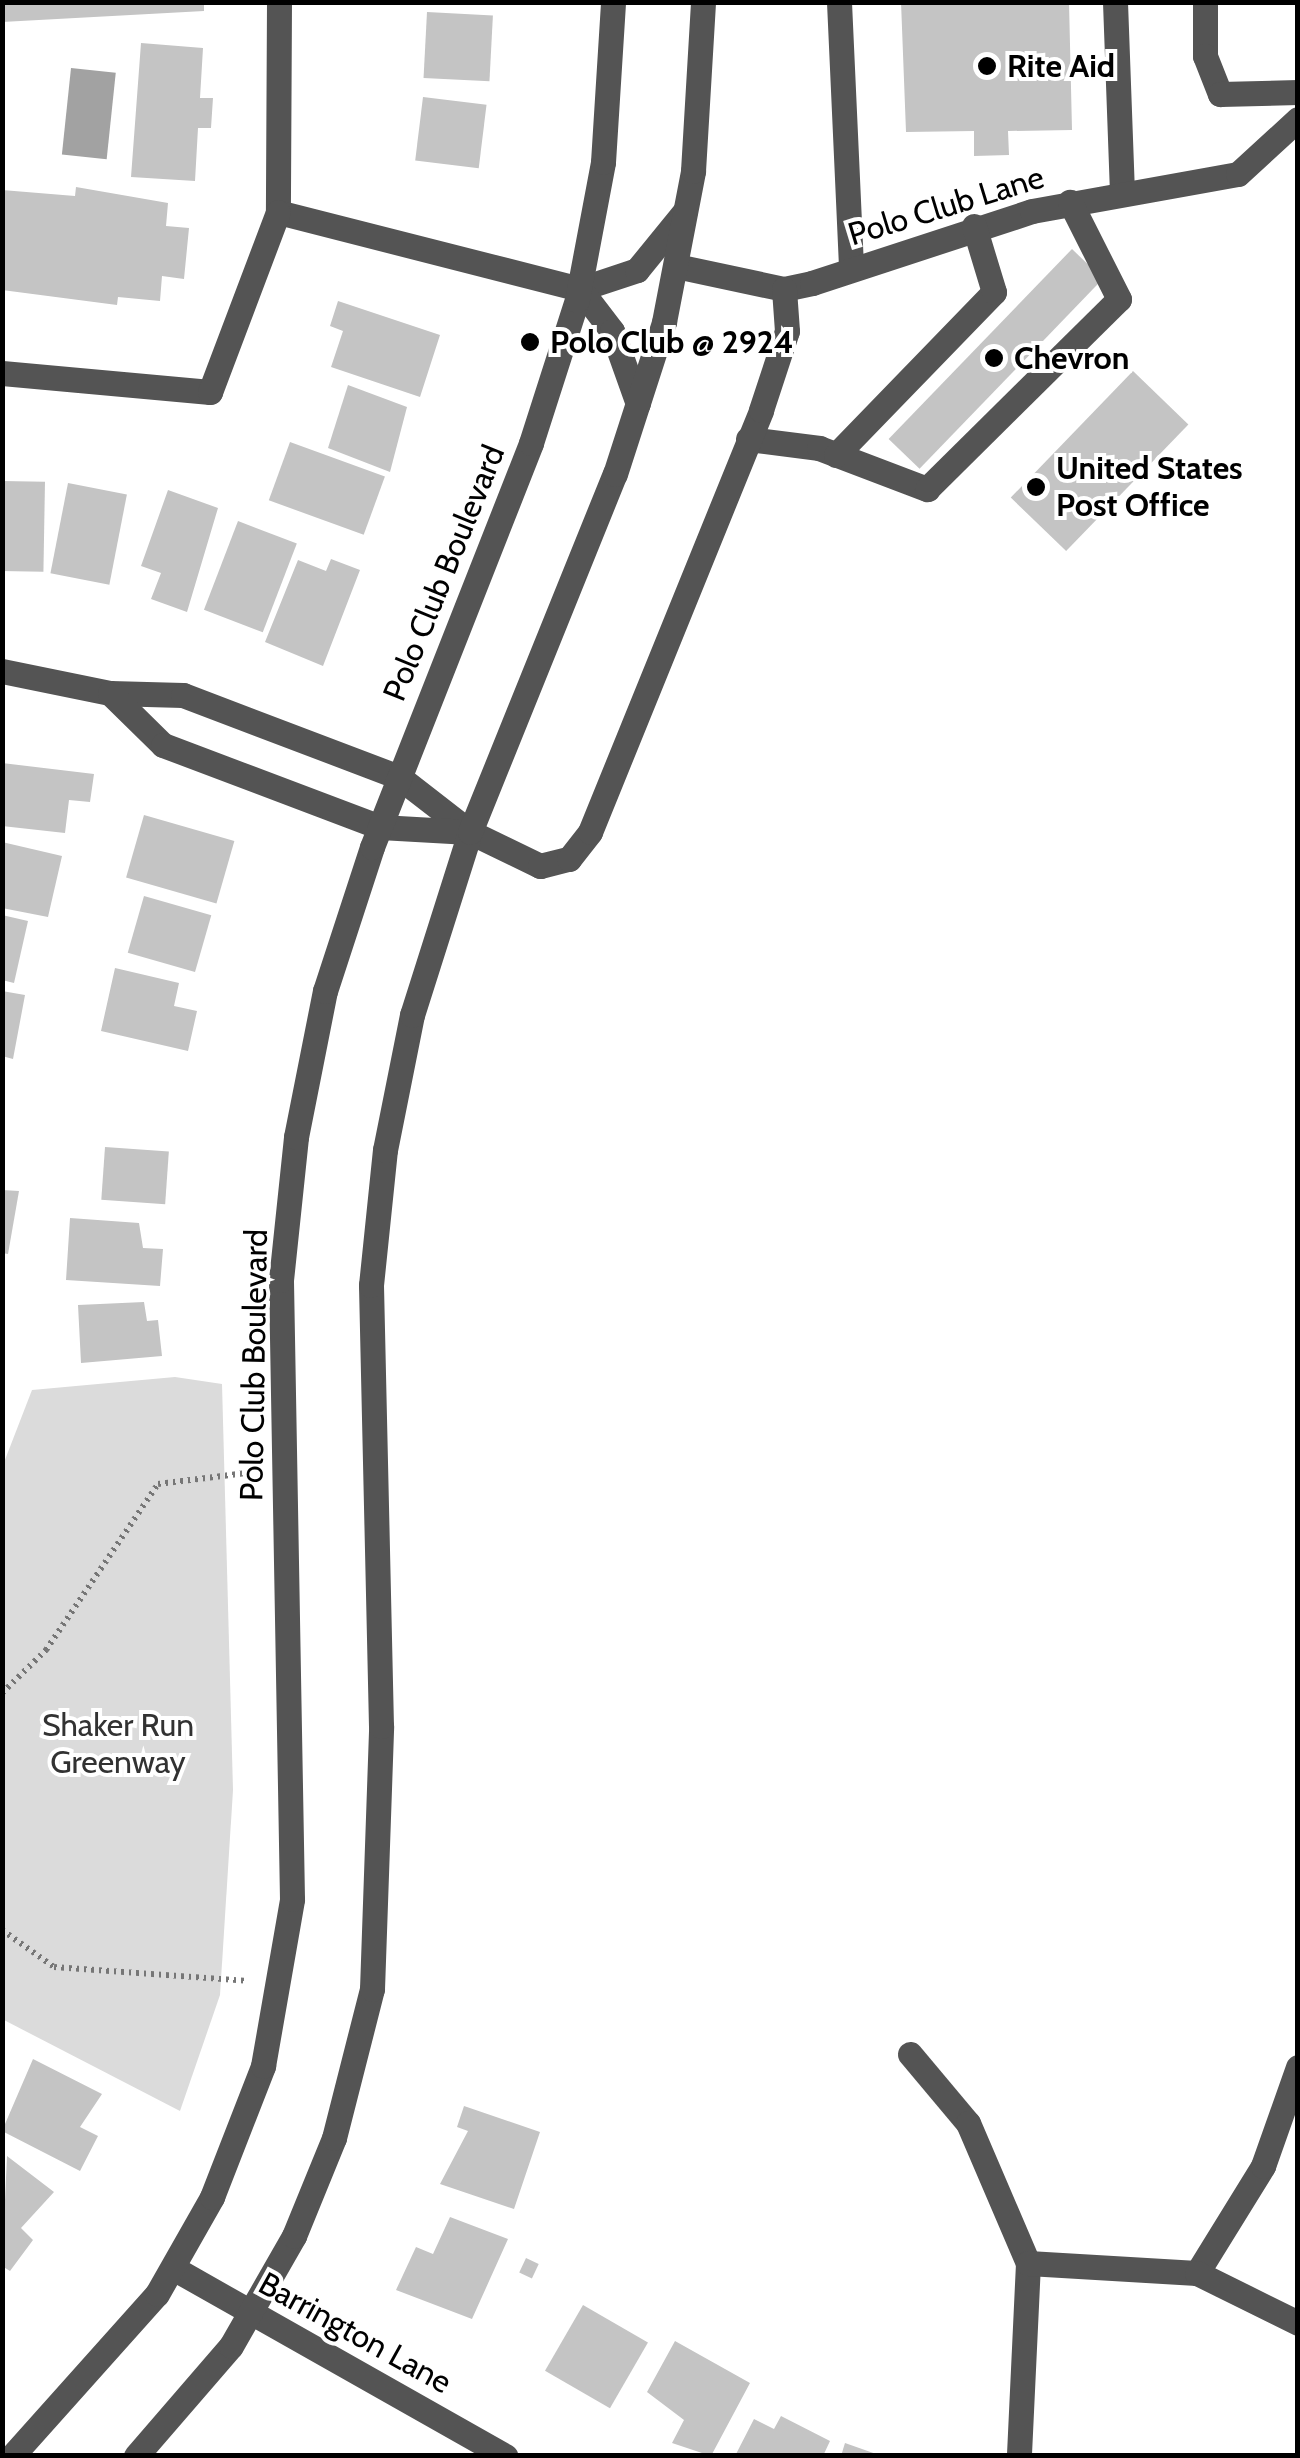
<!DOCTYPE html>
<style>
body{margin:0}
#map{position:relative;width:1300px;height:2458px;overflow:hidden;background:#fff;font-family:Cabin,sans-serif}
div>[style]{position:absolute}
.green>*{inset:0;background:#dbdbdb}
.water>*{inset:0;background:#a2a2a2;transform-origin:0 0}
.building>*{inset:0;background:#c4c4c4;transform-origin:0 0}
.path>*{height:6px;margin-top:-3px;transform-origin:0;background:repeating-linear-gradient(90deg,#767676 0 2.5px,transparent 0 7.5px)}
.minor>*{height:25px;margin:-12.5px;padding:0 12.5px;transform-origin:12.5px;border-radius:12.5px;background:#545454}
.dots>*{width:28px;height:28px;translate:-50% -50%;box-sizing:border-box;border:5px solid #fff;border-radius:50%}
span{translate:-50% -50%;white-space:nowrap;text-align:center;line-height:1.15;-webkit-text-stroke:8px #fff;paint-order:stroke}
.poi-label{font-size:32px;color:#000;font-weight:700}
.left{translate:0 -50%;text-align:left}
.street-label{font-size:32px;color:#000}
.park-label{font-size:32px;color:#323232}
.frame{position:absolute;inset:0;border:5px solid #000;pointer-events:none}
</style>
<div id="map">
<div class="green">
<i style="clip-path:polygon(175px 1377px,222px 1384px,233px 1790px,220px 1995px,180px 2111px,2px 2019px,3px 1465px,32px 1390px)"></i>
</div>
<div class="water">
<i style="left:71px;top:68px;width:45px;height:87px;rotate:6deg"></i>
</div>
<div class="building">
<i style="clip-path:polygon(2px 2px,204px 2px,204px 11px,2px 22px)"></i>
<i style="clip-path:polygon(901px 2px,1069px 2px,1072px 130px,1008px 131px,1009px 155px,974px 156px,974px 131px,906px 132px)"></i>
<i style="left:427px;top:12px;width:66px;height:66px;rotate:3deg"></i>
<i style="clip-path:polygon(141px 43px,203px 48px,200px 98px,213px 98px,211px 128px,198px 128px,195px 181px,131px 177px)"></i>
<i style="left:423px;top:97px;width:64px;height:64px;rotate:7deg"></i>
<i style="clip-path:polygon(76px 187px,168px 203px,166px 226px,189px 228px,184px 279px,162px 276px,160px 301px,118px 297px,117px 305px,2px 290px,2px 190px,75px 196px)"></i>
<i style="left:1072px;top:249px;width:43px;height:264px;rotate:44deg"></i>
<i style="clip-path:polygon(338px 301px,440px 335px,420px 397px,331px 367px,343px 331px,330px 326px)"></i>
<i style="left:1133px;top:371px;width:77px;height:176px;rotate:44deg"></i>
<i style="clip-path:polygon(348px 385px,407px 407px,390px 472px,328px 448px)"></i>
<i style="left:290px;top:442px;width:101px;height:62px;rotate:20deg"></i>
<i style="left:2px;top:481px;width:43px;height:90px;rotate:1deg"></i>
<i style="left:68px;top:483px;width:60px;height:92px;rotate:11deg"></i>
<i style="clip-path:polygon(168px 490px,218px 508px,187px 612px,151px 599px,161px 573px,141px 566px)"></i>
<i style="left:238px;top:521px;width:63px;height:95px;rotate:21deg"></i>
<i style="clip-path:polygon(331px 559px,360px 570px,323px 666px,265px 642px,298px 560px,326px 571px)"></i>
<i style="clip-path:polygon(2px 763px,94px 774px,90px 802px,69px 800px,65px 833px,2px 826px)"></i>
<i style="left:144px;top:815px;width:94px;height:65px;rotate:16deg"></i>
<i style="clip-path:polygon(2px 842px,62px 856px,48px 917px,2px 908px)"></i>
<i style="left:144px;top:896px;width:70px;height:59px;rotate:16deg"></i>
<i style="clip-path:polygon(2px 915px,28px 921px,14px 983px,2px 980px)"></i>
<i style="clip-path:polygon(115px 968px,179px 983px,174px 1006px,197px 1011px,188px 1051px,101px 1031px)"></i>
<i style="clip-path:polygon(2px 991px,25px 995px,13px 1059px,2px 1056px)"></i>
<i style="left:105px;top:1147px;width:64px;height:53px;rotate:4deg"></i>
<i style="clip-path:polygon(2px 1190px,19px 1191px,8px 1254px,2px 1253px)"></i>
<i style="clip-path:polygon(70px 1218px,139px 1223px,143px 1248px,163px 1249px,160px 1286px,66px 1280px)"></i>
<i style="clip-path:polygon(144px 1302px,147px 1321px,158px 1320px,162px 1356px,81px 1363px,78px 1305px)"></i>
<i style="clip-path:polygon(33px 2059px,102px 2094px,80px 2127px,98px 2136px,80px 2171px,2px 2131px)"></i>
<i style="clip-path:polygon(464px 2106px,540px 2132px,514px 2209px,440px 2184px,468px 2131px,457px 2127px)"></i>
<i style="clip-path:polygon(7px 2156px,54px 2192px,21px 2228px,33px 2240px,10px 2271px,2px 2266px)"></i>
<i style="clip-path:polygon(450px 2217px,508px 2239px,472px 2319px,396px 2290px,416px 2247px,433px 2254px)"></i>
<i style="left:526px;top:2258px;width:14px;height:16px;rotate:25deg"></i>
<i style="left:583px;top:2305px;width:75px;height:76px;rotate:30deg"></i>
<i style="clip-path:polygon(675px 2341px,750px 2383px,711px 2456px,672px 2443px,684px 2420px,647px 2392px)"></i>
<i style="clip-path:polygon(781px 2416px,830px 2441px,823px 2456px,735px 2456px,754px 2419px,774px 2429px)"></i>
<i style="clip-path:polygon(845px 2443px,879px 2455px,878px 2456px,841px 2456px)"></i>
</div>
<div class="path">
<i style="left:2px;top:1693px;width:62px;rotate:-44.3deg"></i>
<i style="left:46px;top:1650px;width:200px;rotate:-56deg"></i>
<i style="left:158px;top:1484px;width:97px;rotate:-7.1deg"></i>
<i style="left:2px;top:1930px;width:64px;rotate:35.4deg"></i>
<i style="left:54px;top:1967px;width:194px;rotate:4.1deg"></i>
</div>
<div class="minor">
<i style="left:279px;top:2px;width:210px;rotate:90.3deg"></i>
<i style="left:278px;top:212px;width:312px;rotate:14.3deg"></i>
<i style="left:580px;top:289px;width:60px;rotate:-18.4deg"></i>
<i style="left:637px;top:270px;width:76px;rotate:-50.9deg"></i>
<i style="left:839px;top:2px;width:267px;rotate:87.4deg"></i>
<i style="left:1115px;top:2px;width:189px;rotate:87.9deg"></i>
<i style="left:1205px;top:2px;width:54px;rotate:90deg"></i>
<i style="left:1205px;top:56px;width:41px;rotate:68.5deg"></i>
<i style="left:1220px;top:94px;width:78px;rotate:-1.5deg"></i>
<i style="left:676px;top:266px;width:110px;rotate:12deg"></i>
<i style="left:784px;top:289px;width:29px;rotate:-12deg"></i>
<i style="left:812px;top:283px;width:231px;rotate:-18.1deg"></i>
<i style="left:1032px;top:211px;width:209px;rotate:-10.2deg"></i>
<i style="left:1238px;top:174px;width:81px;rotate:-42.5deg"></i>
<i style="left:580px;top:289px;width:53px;rotate:52.7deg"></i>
<i style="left:612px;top:331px;width:77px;rotate:70.4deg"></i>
<i style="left:2px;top:373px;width:209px;rotate:5.2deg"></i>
<i style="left:210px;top:392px;width:192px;rotate:-69.3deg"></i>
<i style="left:748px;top:439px;width:72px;rotate:7.2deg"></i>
<i style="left:819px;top:448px;width:116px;rotate:20.8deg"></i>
<i style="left:927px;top:489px;width:270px;rotate:-44.7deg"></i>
<i style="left:1119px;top:299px;width:109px;rotate:-116.8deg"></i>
<i style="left:836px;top:455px;width:227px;rotate:-45.9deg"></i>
<i style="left:994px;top:292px;width:69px;rotate:-106.9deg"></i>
<i style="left:2px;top:671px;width:110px;rotate:11.5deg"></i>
<i style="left:110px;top:693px;width:73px;rotate:1.6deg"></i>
<i style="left:183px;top:695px;width:231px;rotate:20.8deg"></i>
<i style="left:399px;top:777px;width:90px;rotate:37.8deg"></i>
<i style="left:470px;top:832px;width:78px;rotate:25.9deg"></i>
<i style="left:540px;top:866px;width:30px;rotate:-14deg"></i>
<i style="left:569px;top:859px;width:34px;rotate:-52deg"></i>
<i style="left:590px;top:832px;width:455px;rotate:-67.9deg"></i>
<i style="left:761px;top:410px;width:83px;rotate:-71.8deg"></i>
<i style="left:787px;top:331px;width:42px;rotate:-94.1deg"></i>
<i style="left:110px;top:693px;width:74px;rotate:44.5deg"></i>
<i style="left:163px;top:745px;width:232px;rotate:20.7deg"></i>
<i style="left:380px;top:827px;width:89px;rotate:3.2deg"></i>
<i style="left:910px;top:2054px;width:90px;rotate:50deg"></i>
<i style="left:968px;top:2123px;width:152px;rotate:66.8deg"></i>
<i style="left:1028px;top:2263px;width:193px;rotate:92.7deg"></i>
<i style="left:1028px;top:2263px;width:169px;rotate:3.4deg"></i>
<i style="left:1197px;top:2273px;width:126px;rotate:-58.3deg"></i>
<i style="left:1263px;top:2166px;width:105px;rotate:-70.5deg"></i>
<i style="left:173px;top:2268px;width:382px;rotate:29.5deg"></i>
<i style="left:1197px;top:2273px;width:113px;rotate:26.3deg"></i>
<i style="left:12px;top:2456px;width:217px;rotate:-48.2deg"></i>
<i style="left:157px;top:2294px;width:112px;rotate:-60.4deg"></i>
<i style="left:212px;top:2197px;width:141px;rotate:-68.7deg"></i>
<i style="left:263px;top:2066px;width:169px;rotate:-80.1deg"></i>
<i style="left:292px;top:1899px;width:619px;rotate:-91.02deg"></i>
<i style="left:281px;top:1280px;width:144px;rotate:-84deg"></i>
<i style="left:296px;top:1137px;width:149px;rotate:-78.8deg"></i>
<i style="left:325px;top:991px;width:151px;rotate:-71.9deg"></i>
<i style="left:372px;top:847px;width:434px;rotate:-68.5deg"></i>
<i style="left:531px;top:443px;width:150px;rotate:-72.2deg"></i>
<i style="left:577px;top:300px;width:140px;rotate:-79.3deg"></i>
<i style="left:603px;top:162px;width:160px;rotate:-86.4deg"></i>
<i style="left:136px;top:2456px;width:145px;rotate:-49.2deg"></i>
<i style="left:231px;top:2346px;width:127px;rotate:-60.2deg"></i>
<i style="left:294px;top:2236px;width:106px;rotate:-67.8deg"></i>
<i style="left:334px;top:2138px;width:154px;rotate:-75.7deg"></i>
<i style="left:372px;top:1989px;width:263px;rotate:-88deg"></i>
<i style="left:381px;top:1726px;width:441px;rotate:-91.3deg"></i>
<i style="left:371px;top:1285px;width:136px;rotate:-84.1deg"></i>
<i style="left:385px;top:1150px;width:138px;rotate:-78.7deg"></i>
<i style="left:412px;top:1015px;width:192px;rotate:-72.4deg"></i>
<i style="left:470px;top:832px;width:386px;rotate:-68deg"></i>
<i style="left:615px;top:474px;width:160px;rotate:-72.1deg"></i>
<i style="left:664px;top:322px;width:154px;rotate:-79.1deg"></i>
<i style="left:693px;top:171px;width:169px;rotate:-86.6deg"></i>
</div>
<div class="dots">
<i style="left:987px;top:66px;background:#000"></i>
<i style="left:530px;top:342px;background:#000"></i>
<i style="left:994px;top:358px;background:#000"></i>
<i style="left:1036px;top:487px;background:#000"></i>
</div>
<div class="poi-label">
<span class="left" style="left:1007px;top:66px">Rite Aid</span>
<span class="left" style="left:550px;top:342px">Polo Club @ 2924</span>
<span class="left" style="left:1014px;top:358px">Chevron</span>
<span class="left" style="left:1056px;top:487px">United States<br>Post Office</span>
</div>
<div class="street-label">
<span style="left:946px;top:206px;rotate:-17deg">Polo Club Lane</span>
<span style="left:444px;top:573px;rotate:-68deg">Polo Club Boulevard</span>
<span style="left:254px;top:1365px;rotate:-89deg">Polo Club Boulevard</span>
<span style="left:355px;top:2333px;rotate:29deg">Barrington Lane</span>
</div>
<div class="park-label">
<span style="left:118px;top:1744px">Shaker Run<br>Greenway</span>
</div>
<div class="frame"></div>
</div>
